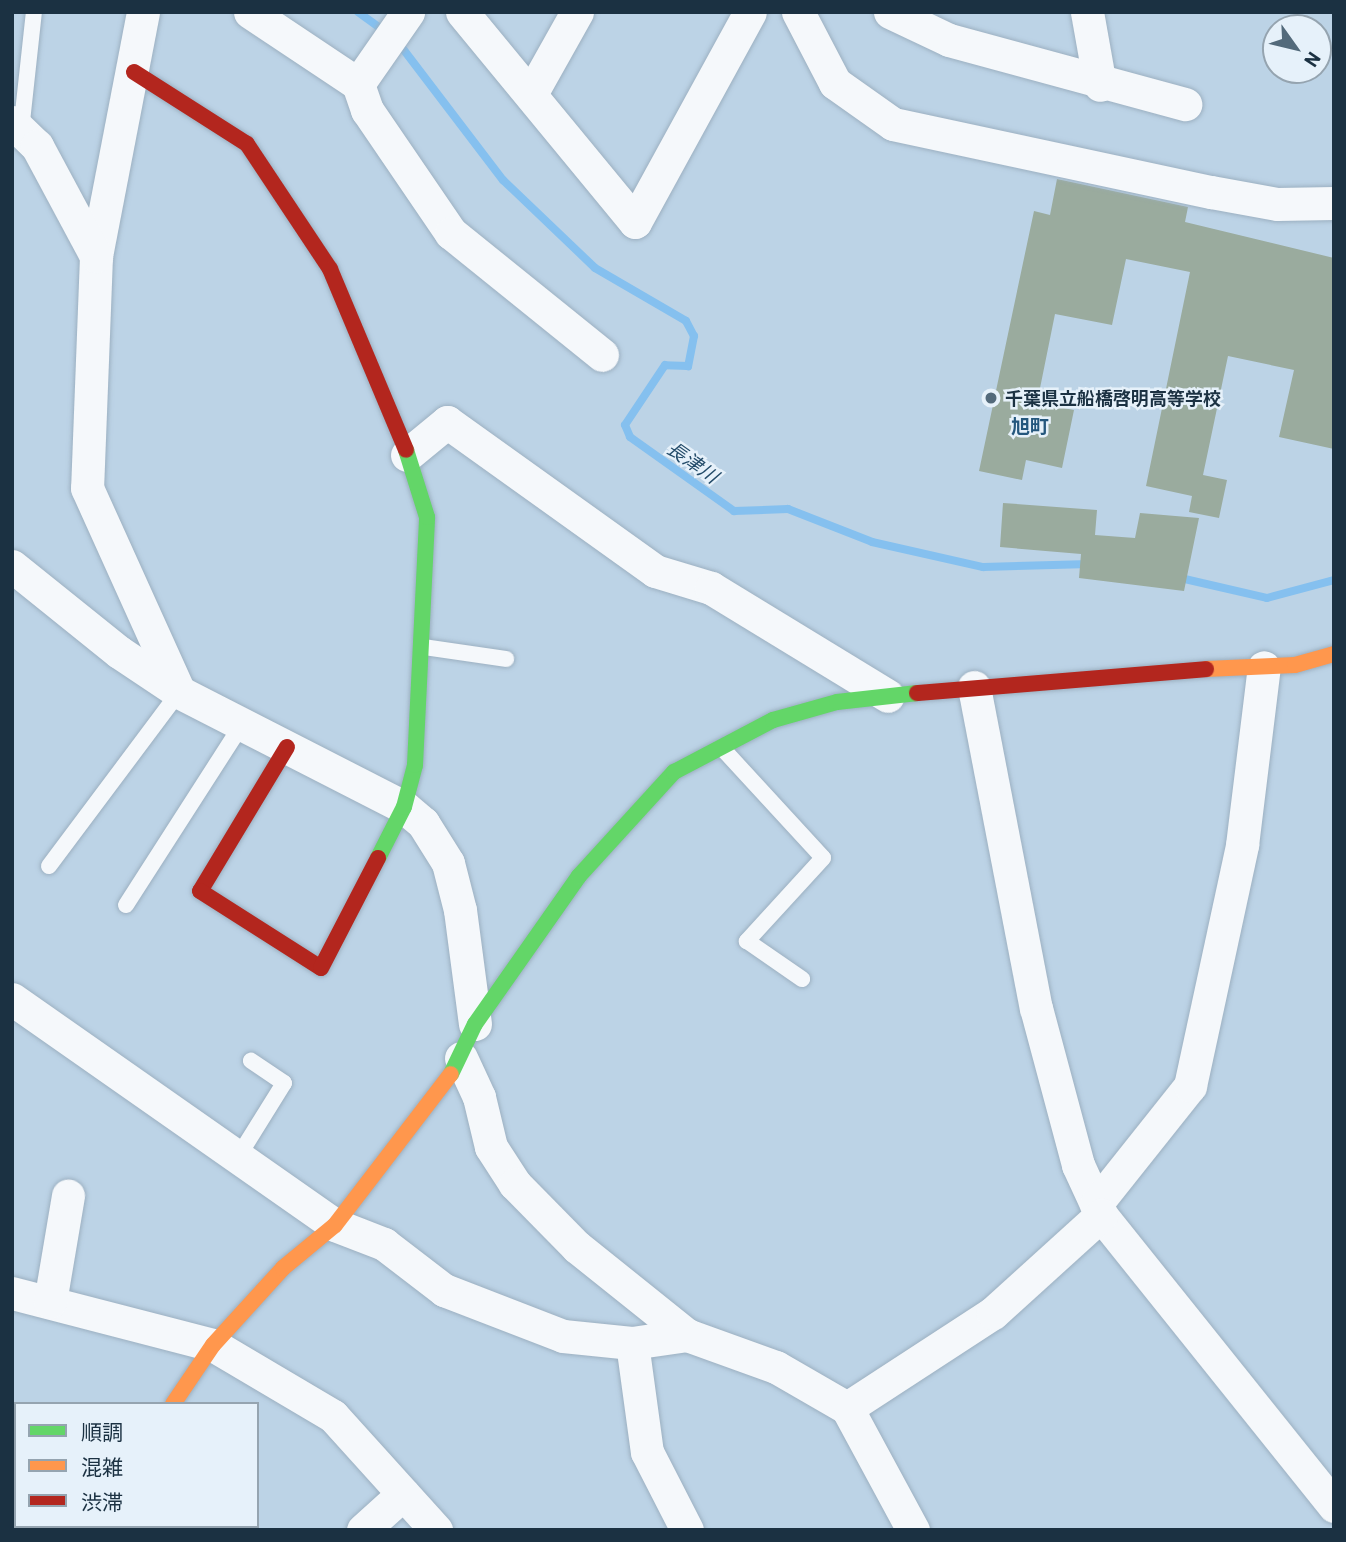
<!DOCTYPE html>
<meta charset="utf-8">
<style>
body{margin:0}
#map{position:relative;width:1346px;height:1542px;overflow:hidden;background:#bcd3e6;font-family:Barlow,"Noto Sans JP",sans-serif}
div>[style]{position:absolute}
.stream>*{height:8px;margin:-4px;padding:0 4px;transform-origin:4px;border-radius:4px;background:#85c0ef}
.building>*{inset:0;background:#9aab9e}
.roads{filter:drop-shadow(0 0 2px #9cb0c1) drop-shadow(0 0 2px #9cb0c1)}
.lane>*{height:16px;margin:-8px;padding:0 8px;transform-origin:8px;border-radius:8px;background:#f5f8fb}
.street>*{height:33px;margin:-16.5px;padding:0 16.5px;transform-origin:16.5px;border-radius:16.5px;background:#f5f8fb}
.fast>*{height:16px;margin:-8px;padding:0 8px;transform-origin:8px;border-radius:8px;background:#63d668}
.slow>*{height:16px;margin:-8px;padding:0 8px;transform-origin:8px;border-radius:8px;background:#ff974d}
.jam>*{height:16px;margin:-8px;padding:0 8px;transform-origin:8px;border-radius:8px;background:#b3261e}
.dots>*{width:19px;height:19px;translate:-50% -50%;box-sizing:border-box;border:4px solid #e6f1fa;border-radius:50%}
span{translate:-50% -50%;white-space:nowrap;text-align:center;line-height:1.15;-webkit-text-stroke:5px #e6f1fa;paint-order:stroke}
.poi-label{font-size:18px;color:#1b3142;font-weight:700}
.left{translate:0 -50%;text-align:left}
.neighbourhood-label{font-size:19px;color:#24577d;font-weight:700}
.water-label{font-size:19px;color:#234b69;font-style:italic}
.frame{position:absolute;inset:0;border:14px solid #1b3142;pointer-events:none}
.legend{position:absolute;left:14px;top:1402px;width:245px;height:126px;box-sizing:border-box;background:#e6f1fa;border:2px solid #95a4b0;margin:0;padding:9px 12px;list-style:none;font-size:21px;color:#1b3142}
.legend li{display:flex;align-items:center;gap:14px;height:35px}
.legend b{width:35px;border:2px solid #95a4b0}
.north{position:absolute;left:1262px;top:14px;width:70px;height:70px;box-sizing:border-box;background:#e6f1fa;border:2px solid #95a4b0;border-radius:50%;rotate:124deg;font-size:19px;font-weight:700;line-height:28px;text-align:center;color:#1b3142}
.north::after{content:'';display:block;margin:auto;width:24px;height:32px;background:#536a7b;clip-path:polygon(50% 0,100% 100%,50% 72%,0 100%)}
</style>
<div id="map">
<div class="stream">
<i style="left:358px;top:12px;width:32px;rotate:36deg"></i>
<i style="left:397px;top:41px;width:175px;rotate:52.7deg"></i>
<i style="left:503px;top:180px;width:127px;rotate:43.7deg"></i>
<i style="left:595px;top:268px;width:105px;rotate:30.2deg"></i>
<i style="left:686px;top:321px;width:17px;rotate:62deg"></i>
<i style="left:694px;top:336px;width:31px;rotate:101deg"></i>
<i style="left:688px;top:366px;width:23px;rotate:-178deg"></i>
<i style="left:665px;top:365px;width:72px;rotate:123.7deg"></i>
<i style="left:625px;top:425px;width:13px;rotate:67deg"></i>
<i style="left:630px;top:437px;width:128px;rotate:35.4deg"></i>
<i style="left:734px;top:511px;width:54px;rotate:-2.1deg"></i>
<i style="left:788px;top:509px;width:90px;rotate:21.4deg"></i>
<i style="left:872px;top:542px;width:114px;rotate:12.7deg"></i>
<i style="left:983px;top:567px;width:107px;rotate:-1.6deg"></i>
<i style="left:1176px;top:577px;width:93px;rotate:13deg"></i>
<i style="left:1267px;top:598px;width:69px;rotate:-15deg"></i>
</div>
<div class="building">
<i style="clip-path:polygon(1057px 179px,1188px 207px,1185px 222px,1334px 258px,1334px 449px,1279px 437px,1294px 370px,1228px 356px,1203px 475px,1227px 480px,1219px 518px,1189px 512px,1192px 496px,1146px 486px,1190px 272px,1126px 259px,1112px 325px,1055px 314px,1037px 403px,1074px 410px,1062px 468px,1026px 460px,1022px 480px,979px 471px,1034px 211px,1050px 215px)"></i>
<i style="clip-path:polygon(1003px 503px,1097px 510px,1095px 535px,1135px 538px,1140px 513px,1199px 518px,1184px 591px,1079px 578px,1081px 554px,1000px 547px)"></i>
</div>
<div class="roads">
<div class="lane">
<i style="left:21px;top:131px;width:120px;rotate:-83.8deg"></i>
<i style="left:424px;top:647px;width:83px;rotate:8.3deg"></i>
<i style="left:722px;top:748px;width:149px;rotate:47.4deg"></i>
<i style="left:823px;top:858px;width:113px;rotate:132.5deg"></i>
<i style="left:747px;top:941px;width:67px;rotate:34.6deg"></i>
<i style="left:49px;top:866px;width:217px;rotate:-53.2deg"></i>
<i style="left:126px;top:905px;width:215px;rotate:-57.3deg"></i>
<i style="left:238px;top:1157px;width:87px;rotate:-58.1deg"></i>
<i style="left:284px;top:1083px;width:40px;rotate:-146deg"></i>
<i style="left:12px;top:1460px;width:7px;rotate:-56deg"></i>
<i style="left:12px;top:1473px;width:4px;rotate:27deg"></i>
</div>
<div class="street">
<i style="left:143px;top:12px;width:248px;rotate:100.9deg"></i>
<i style="left:96px;top:256px;width:232px;rotate:92.2deg"></i>
<i style="left:87px;top:488px;width:224px;rotate:65.7deg"></i>
<i style="left:250px;top:12px;width:130px;rotate:33.7deg"></i>
<i style="left:358px;top:84px;width:88px;rotate:-55.2deg"></i>
<i style="left:462px;top:12px;width:272px;rotate:50.5deg"></i>
<i style="left:635px;top:222px;width:239px;rotate:-61.3deg"></i>
<i style="left:798px;top:12px;width:80px;rotate:62.5deg"></i>
<i style="left:835px;top:83px;width:71px;rotate:35.3deg"></i>
<i style="left:893px;top:124px;width:325px;rotate:12.1deg"></i>
<i style="left:1211px;top:192px;width:67px;rotate:10.3deg"></i>
<i style="left:1277px;top:204px;width:57px;rotate:-1deg"></i>
<i style="left:890px;top:12px;width:65px;rotate:25.4deg"></i>
<i style="left:949px;top:40px;width:245px;rotate:15.2deg"></i>
<i style="left:1087px;top:12px;width:74px;rotate:79.9deg"></i>
<i style="left:358px;top:84px;width:28px;rotate:71deg"></i>
<i style="left:367px;top:110px;width:149px;rotate:55.7deg"></i>
<i style="left:451px;top:233px;width:194px;rotate:38.9deg"></i>
<i style="left:531px;top:94px;width:94px;rotate:-60.7deg"></i>
<i style="left:12px;top:122px;width:35px;rotate:44deg"></i>
<i style="left:37px;top:146px;width:125px;rotate:61.8deg"></i>
<i style="left:407px;top:455px;width:52px;rotate:-39.5deg"></i>
<i style="left:447px;top:422px;width:256px;rotate:35.6deg"></i>
<i style="left:655px;top:571px;width:59px;rotate:16.9deg"></i>
<i style="left:711px;top:588px;width:207px;rotate:31.4deg"></i>
<i style="left:12px;top:566px;width:137px;rotate:38.8deg"></i>
<i style="left:119px;top:652px;width:72px;rotate:33.7deg"></i>
<i style="left:179px;top:692px;width:253px;rotate:27.1deg"></i>
<i style="left:404px;top:807px;width:25px;rotate:40deg"></i>
<i style="left:423px;top:823px;width:47px;rotate:58deg"></i>
<i style="left:448px;top:863px;width:49px;rotate:75.7deg"></i>
<i style="left:460px;top:910px;width:115px;rotate:82.5deg"></i>
<i style="left:974px;top:687px;width:327px;rotate:79.1deg"></i>
<i style="left:1036px;top:1008px;width:163px;rotate:75deg"></i>
<i style="left:1078px;top:1165px;width:55px;rotate:65.3deg"></i>
<i style="left:1101px;top:1215px;width:373px;rotate:51.3deg"></i>
<i style="left:12px;top:999px;width:394px;rotate:35deg"></i>
<i style="left:335px;top:1225px;width:53px;rotate:21.2deg"></i>
<i style="left:384px;top:1244px;width:76px;rotate:37.5deg"></i>
<i style="left:444px;top:1290px;width:128px;rotate:21.1deg"></i>
<i style="left:563px;top:1336px;width:69px;rotate:5.8deg"></i>
<i style="left:632px;top:1343px;width:56px;rotate:-8.3deg"></i>
<i style="left:461px;top:1058px;width:43px;rotate:65.2deg"></i>
<i style="left:479px;top:1097px;width:51px;rotate:76.5deg"></i>
<i style="left:491px;top:1147px;width:44px;rotate:57deg"></i>
<i style="left:515px;top:1184px;width:88px;rotate:45.5deg"></i>
<i style="left:577px;top:1247px;width:141px;rotate:38.7deg"></i>
<i style="left:687px;top:1335px;width:95px;rotate:19.8deg"></i>
<i style="left:776px;top:1367px;width:82px;rotate:30deg"></i>
<i style="left:847px;top:1408px;width:139px;rotate:61.6deg"></i>
<i style="left:1096px;top:1204px;width:151px;rotate:-51.5deg"></i>
<i style="left:1190px;top:1086px;width:247px;rotate:-77.8deg"></i>
<i style="left:1242px;top:845px;width:179px;rotate:-83deg"></i>
<i style="left:12px;top:1293px;width:208px;rotate:14.5deg"></i>
<i style="left:213px;top:1345px;width:139px;rotate:30.6deg"></i>
<i style="left:333px;top:1416px;width:154px;rotate:47.9deg"></i>
<i style="left:50px;top:1302px;width:108px;rotate:-80.4deg"></i>
<i style="left:632px;top:1343px;width:110px;rotate:82.2deg"></i>
<i style="left:647px;top:1452px;width:88px;rotate:62.9deg"></i>
<i style="left:847px;top:1408px;width:174px;rotate:-33.1deg"></i>
<i style="left:993px;top:1313px;width:146px;rotate:-42.2deg"></i>
<i style="left:363px;top:1530px;width:54px;rotate:-42deg"></i>
</div>
<div class="fast">
<i style="left:378px;top:858px;width:57px;rotate:-63deg"></i>
<i style="left:404px;top:807px;width:43px;rotate:-75.3deg"></i>
<i style="left:415px;top:765px;width:248px;rotate:-87.2deg"></i>
<i style="left:427px;top:517px;width:70px;rotate:-107.4deg"></i>
<i style="left:451px;top:1074px;width:55px;rotate:-64.4deg"></i>
<i style="left:475px;top:1024px;width:181px;rotate:-54.9deg"></i>
<i style="left:579px;top:876px;width:141px;rotate:-47.6deg"></i>
<i style="left:674px;top:772px;width:112px;rotate:-27.7deg"></i>
<i style="left:773px;top:720px;width:66px;rotate:-15.7deg"></i>
<i style="left:837px;top:702px;width:81px;rotate:-6.4deg"></i>
</div>
<div class="slow">
<i style="left:1206px;top:669px;width:89px;rotate:-2.6deg"></i>
<i style="left:1295px;top:665px;width:41px;rotate:-15.8deg"></i>
<i style="left:173px;top:1404px;width:71px;rotate:-55.9deg"></i>
<i style="left:213px;top:1345px;width:104px;rotate:-47.7deg"></i>
<i style="left:283px;top:1268px;width:67px;rotate:-39.6deg"></i>
<i style="left:335px;top:1225px;width:190px;rotate:-52.5deg"></i>
<i style="left:115px;top:1530px;width:4px;rotate:-63deg"></i>
</div>
<div class="jam">
<i style="left:134px;top:72px;width:134px;rotate:32.5deg"></i>
<i style="left:247px;top:144px;width:150px;rotate:56.4deg"></i>
<i style="left:330px;top:269px;width:196px;rotate:67.2deg"></i>
<i style="left:917px;top:693px;width:290px;rotate:-4.7deg"></i>
<i style="left:287px;top:747px;width:168px;rotate:121.1deg"></i>
<i style="left:200px;top:891px;width:143px;rotate:32.5deg"></i>
<i style="left:321px;top:968px;width:124px;rotate:-62.6deg"></i>
</div>
</div>
<div class="dots">
<i style="left:991px;top:398px;background:#536a7b"></i>
</div>
<div class="poi-label">
<span class="left" style="left:1005px;top:398px">千葉県立船橋啓明高等学校</span>
</div>
<div class="neighbourhood-label">
<span style="left:1030px;top:426px">旭町</span>
</div>
<div class="water-label">
<span style="left:693px;top:462px;rotate:35deg">長津川</span>
</div>
<div class="frame"></div>
<ul class="legend">
<li><b style="height:9px;background:#63d668"></b>順調</li>
<li><b style="height:9px;background:#ff974d"></b>混雑</li>
<li><b style="height:9px;background:#b3261e"></b>渋滞</li>
</ul>
<div class="north">N</div>
</div>
